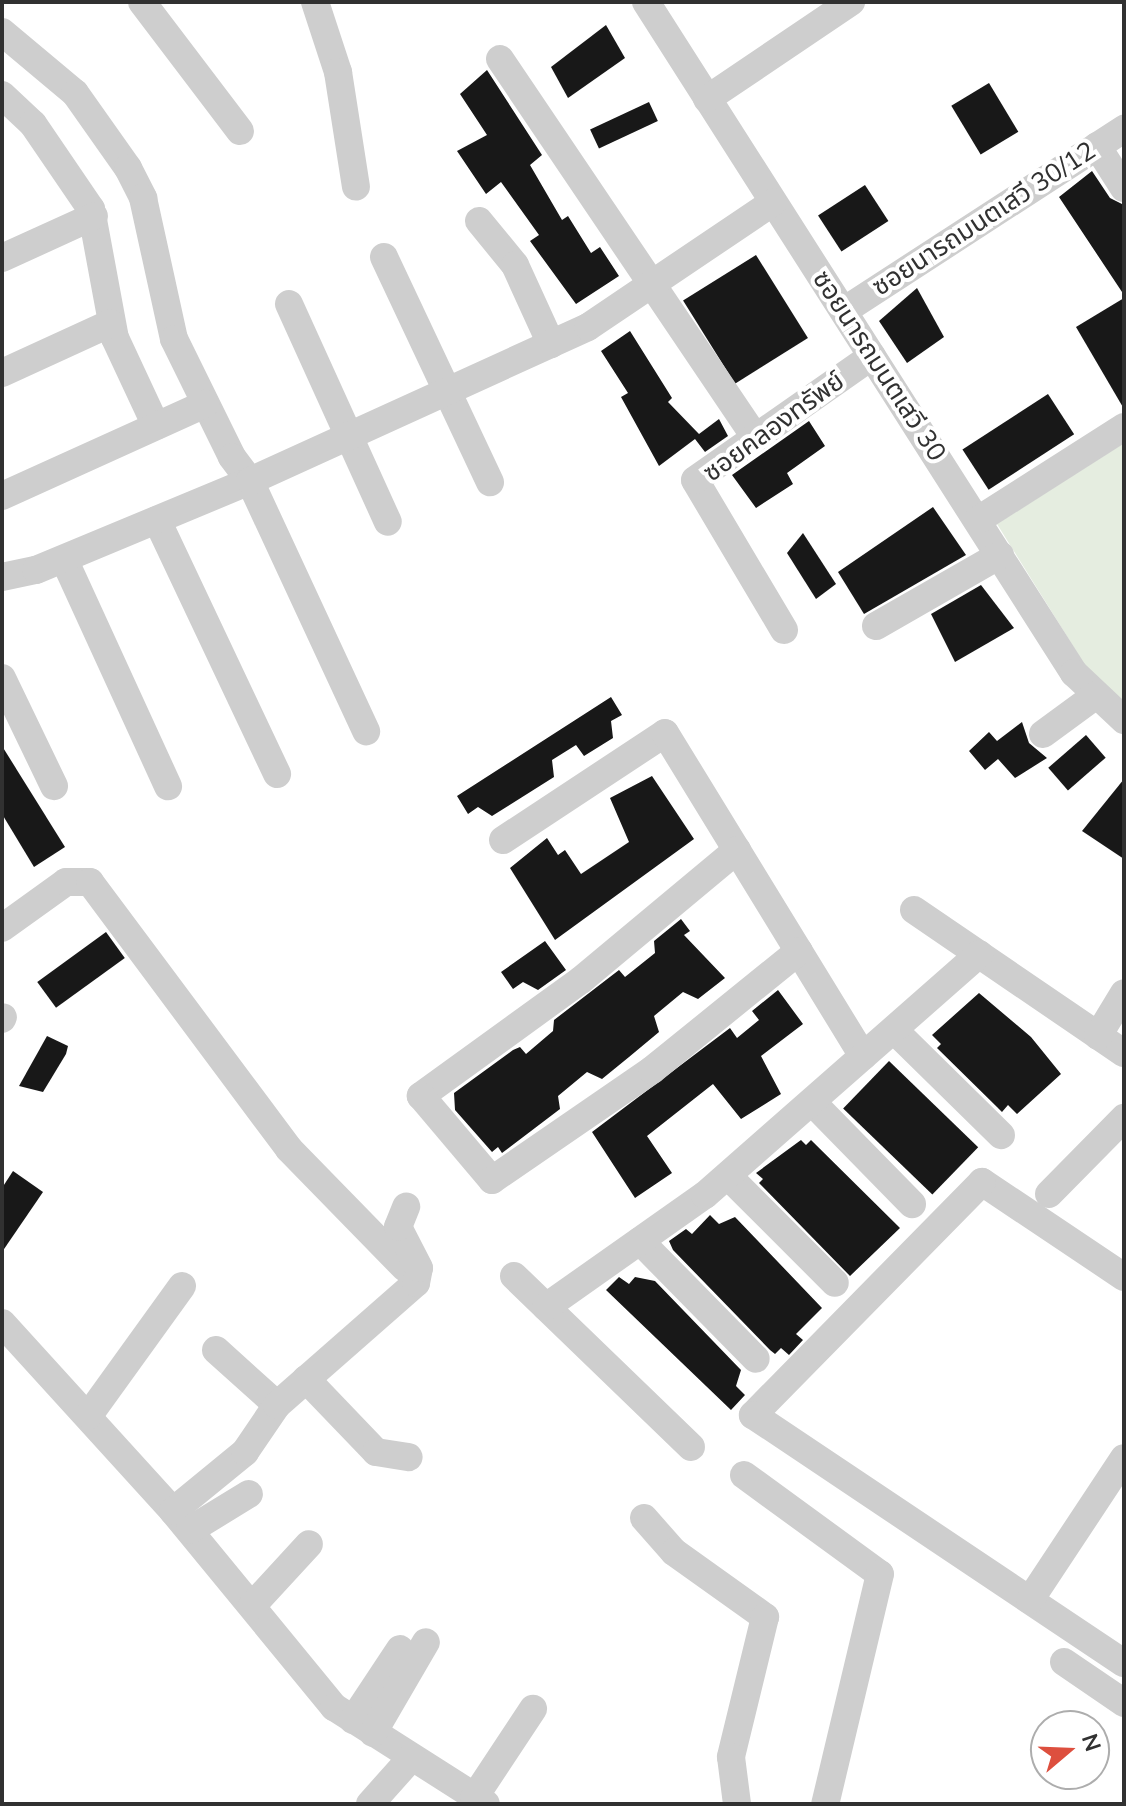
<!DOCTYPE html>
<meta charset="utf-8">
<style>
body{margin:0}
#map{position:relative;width:1126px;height:1806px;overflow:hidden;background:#fff;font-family:"Nunito Sans","Noto Sans Thai",sans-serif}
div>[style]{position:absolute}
.green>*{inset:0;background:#e5ede0}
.building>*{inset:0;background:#181818;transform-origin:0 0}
.minor>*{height:28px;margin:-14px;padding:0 14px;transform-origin:14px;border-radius:14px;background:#cecece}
span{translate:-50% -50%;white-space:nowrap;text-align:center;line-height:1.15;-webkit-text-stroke:8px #fff;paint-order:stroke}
.street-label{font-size:26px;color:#313131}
.frame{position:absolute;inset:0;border:4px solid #313131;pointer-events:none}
.north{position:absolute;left:1030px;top:1710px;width:80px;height:80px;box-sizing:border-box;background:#fff;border:2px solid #adadad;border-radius:50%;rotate:71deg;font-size:22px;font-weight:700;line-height:32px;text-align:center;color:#313131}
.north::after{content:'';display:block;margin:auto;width:28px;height:36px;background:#dd4f3e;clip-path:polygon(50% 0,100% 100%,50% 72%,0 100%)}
</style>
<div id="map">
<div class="green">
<i style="clip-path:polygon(1124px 443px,1124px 704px,1088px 670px,997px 524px)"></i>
</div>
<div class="building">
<i style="clip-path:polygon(606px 25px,625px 58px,568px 98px,551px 67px)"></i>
<i style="clip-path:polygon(487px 70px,542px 155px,530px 165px,562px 220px,568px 216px,591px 253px,600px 247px,619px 276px,576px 304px,530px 241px,539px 235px,501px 182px,486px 194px,457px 151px,487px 135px,460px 94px)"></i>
<i style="left:989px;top:83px;width:57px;height:44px;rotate:59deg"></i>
<i style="left:649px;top:102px;width:21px;height:65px;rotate:65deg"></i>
<i style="clip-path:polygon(1092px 171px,1110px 198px,1124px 205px,1124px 295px,1059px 197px)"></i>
<i style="left:865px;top:185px;width:43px;height:56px;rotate:57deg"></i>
<i style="left:756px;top:255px;width:98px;height:86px;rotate:58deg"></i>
<i style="clip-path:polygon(917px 288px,944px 337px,907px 363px,879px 321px)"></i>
<i style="clip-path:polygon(1124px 298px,1124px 409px,1076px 327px)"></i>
<i style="clip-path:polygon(630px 331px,672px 398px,668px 402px,699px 434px,719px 419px,728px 436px,705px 452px,695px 439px,659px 466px,621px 397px,628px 393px,601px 351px)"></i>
<i style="left:1048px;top:394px;width:48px;height:102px;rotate:57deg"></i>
<i style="clip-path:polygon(809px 421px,825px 446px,787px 473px,793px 484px,756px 508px,732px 475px)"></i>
<i style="clip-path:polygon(933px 507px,966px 555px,864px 614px,838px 572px)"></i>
<i style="clip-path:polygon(803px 533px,836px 584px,816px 599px,787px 553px)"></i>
<i style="clip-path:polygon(981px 585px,1014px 628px,955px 662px,931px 614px)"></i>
<i style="clip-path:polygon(611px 697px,622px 715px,611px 721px,613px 738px,584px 756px,576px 745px,552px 760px,554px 777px,492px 816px,478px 807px,468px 814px,457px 796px)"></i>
<i style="clip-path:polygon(1022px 722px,1029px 743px,1047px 758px,1015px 778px,998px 759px,985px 770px,969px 751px,989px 732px,997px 741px)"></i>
<i style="left:1086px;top:735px;width:30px;height:50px;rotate:49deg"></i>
<i style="clip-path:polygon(2px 746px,65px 847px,34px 867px,2px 814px)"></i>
<i style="clip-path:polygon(652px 776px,694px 839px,555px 940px,510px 868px,547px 838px,558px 855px,565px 850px,581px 874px,629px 842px,610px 798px)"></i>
<i style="clip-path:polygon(1124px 779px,1124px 859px,1082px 831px)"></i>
<i style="clip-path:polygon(681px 919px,690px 931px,684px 935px,725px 978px,698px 999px,683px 992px,654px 1016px,659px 1032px,629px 1057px,602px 1079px,587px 1072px,558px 1096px,560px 1109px,502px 1153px,498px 1147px,492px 1152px,455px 1110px,454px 1093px,513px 1050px,520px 1047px,526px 1054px,553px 1031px,554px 1020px,619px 970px,625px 977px,655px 953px,654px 941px)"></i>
<i style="left:106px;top:932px;width:32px;height:85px;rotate:54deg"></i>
<i style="clip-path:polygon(545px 941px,566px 970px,538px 990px,523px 982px,513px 989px,501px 972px)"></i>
<i style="clip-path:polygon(778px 990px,803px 1024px,761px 1056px,781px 1094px,741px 1119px,713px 1084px,647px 1136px,672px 1173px,635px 1198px,592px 1132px,730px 1028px,737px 1038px,759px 1020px,752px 1011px)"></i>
<i style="clip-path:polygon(979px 993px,1031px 1037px,1061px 1074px,1017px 1114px,1008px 1105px,1002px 1112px,997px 1107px,937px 1048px,941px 1044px,932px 1035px)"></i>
<i style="clip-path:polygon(47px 1036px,68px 1046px,66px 1054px,43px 1092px,19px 1086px)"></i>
<i style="left:889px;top:1061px;width:124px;height:66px;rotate:44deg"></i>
<i style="clip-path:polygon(801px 1140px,806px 1145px,811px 1140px,900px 1228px,850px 1276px,759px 1183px,763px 1179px,756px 1173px)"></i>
<i style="clip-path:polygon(13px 1171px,43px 1192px,2px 1252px,2px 1188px)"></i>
<i style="clip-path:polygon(710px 1215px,719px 1224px,735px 1217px,822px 1308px,796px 1334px,803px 1340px,789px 1355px,781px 1348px,775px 1354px,770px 1350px,673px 1250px,669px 1241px,686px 1229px,692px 1234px)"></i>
<i style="clip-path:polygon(619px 1277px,629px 1284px,635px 1277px,655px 1281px,741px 1370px,736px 1386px,745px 1395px,731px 1410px,606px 1290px)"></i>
</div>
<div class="minor">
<i style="left:142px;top:2px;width:162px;rotate:52.8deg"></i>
<i style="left:315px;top:2px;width:74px;rotate:71.8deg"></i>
<i style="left:338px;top:72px;width:116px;rotate:81.1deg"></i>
<i style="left:646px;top:2px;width:796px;rotate:57.47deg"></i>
<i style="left:1074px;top:673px;width:69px;rotate:43.2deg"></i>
<i style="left:2px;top:32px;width:95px;rotate:39.9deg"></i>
<i style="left:75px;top:93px;width:92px;rotate:54.8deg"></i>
<i style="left:128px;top:168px;width:34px;rotate:63deg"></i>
<i style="left:143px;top:198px;width:144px;rotate:77.6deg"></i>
<i style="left:174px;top:339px;width:131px;rotate:63.8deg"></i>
<i style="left:232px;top:457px;width:30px;rotate:53deg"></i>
<i style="left:250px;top:481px;width:276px;rotate:65.1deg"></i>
<i style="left:500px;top:59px;width:456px;rotate:56deg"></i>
<i style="left:2px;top:95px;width:42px;rotate:43.1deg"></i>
<i style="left:33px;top:124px;width:103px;rotate:55.7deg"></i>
<i style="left:91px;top:209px;width:131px;rotate:79.5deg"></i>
<i style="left:115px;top:338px;width:97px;rotate:65deg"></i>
<i style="left:707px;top:99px;width:174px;rotate:-34deg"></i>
<i style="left:1097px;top:146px;width:50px;rotate:57.3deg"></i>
<i style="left:479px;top:221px;width:57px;rotate:50.7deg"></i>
<i style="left:515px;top:265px;width:87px;rotate:65.5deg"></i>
<i style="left:384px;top:257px;width:249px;rotate:64.8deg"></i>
<i style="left:2px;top:258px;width:101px;rotate:-24.5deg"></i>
<i style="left:289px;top:304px;width:239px;rotate:65.6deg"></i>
<i style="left:845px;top:310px;width:333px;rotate:-33deg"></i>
<i style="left:2px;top:373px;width:120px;rotate:-24.6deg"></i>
<i style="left:2px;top:496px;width:223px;rotate:-24.4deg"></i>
<i style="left:157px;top:520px;width:281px;rotate:64.7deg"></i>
<i style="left:978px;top:520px;width:173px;rotate:-32.5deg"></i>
<i style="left:64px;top:559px;width:250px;rotate:65.4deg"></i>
<i style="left:2px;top:577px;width:35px;rotate:-12deg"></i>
<i style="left:36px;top:570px;width:232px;rotate:-22.6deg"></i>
<i style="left:250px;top:481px;width:371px;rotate:-24.5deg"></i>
<i style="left:588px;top:327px;width:223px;rotate:-34deg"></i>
<i style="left:876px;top:626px;width:143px;rotate:-29.8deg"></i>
<i style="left:784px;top:630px;width:174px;rotate:-120.7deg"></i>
<i style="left:695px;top:480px;width:216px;rotate:-35deg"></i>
<i style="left:2px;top:678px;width:120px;rotate:64.3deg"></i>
<i style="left:1043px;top:734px;width:66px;rotate:-36.3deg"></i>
<i style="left:503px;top:840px;width:194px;rotate:-33.4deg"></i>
<i style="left:665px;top:733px;width:379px;rotate:58.5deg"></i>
<i style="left:737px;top:850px;width:203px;rotate:140.2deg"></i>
<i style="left:581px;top:980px;width:198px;rotate:144.1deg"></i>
<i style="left:421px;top:1096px;width:110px;rotate:49.8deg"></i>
<i style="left:492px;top:1180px;width:194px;rotate:-34.5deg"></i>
<i style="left:652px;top:1070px;width:189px;rotate:-39deg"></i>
<i style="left:914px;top:910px;width:254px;rotate:34.3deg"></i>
<i style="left:2px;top:928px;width:79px;rotate:-35.7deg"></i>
<i style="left:66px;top:882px;width:24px"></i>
<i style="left:90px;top:882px;width:333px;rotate:53.3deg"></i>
<i style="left:289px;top:1149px;width:166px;rotate:45.7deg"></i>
<i style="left:2px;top:1019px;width:2px;rotate:-63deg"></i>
<i style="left:894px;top:1030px;width:150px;rotate:44.5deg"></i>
<i style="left:1098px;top:1036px;width:50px;rotate:-58.8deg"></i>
<i style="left:812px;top:1102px;width:143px;rotate:45.6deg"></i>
<i style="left:728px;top:1176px;width:151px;rotate:45deg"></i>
<i style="left:1049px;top:1194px;width:107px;rotate:-45.4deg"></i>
<i style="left:640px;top:1241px;width:165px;rotate:45.5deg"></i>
<i style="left:514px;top:1276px;width:246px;rotate:44deg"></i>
<i style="left:1124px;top:1277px;width:171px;rotate:-146.2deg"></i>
<i style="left:982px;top:1182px;width:327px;rotate:134.5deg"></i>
<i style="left:753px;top:1415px;width:446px;rotate:33.8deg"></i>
<i style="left:546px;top:1307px;width:194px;rotate:-35.2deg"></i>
<i style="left:705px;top:1195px;width:365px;rotate:-41.3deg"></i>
<i style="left:2px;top:1323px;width:254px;rotate:47.7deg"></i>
<i style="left:173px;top:1511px;width:254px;rotate:50.6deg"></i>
<i style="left:334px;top:1707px;width:180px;rotate:32.5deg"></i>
<i style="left:216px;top:1350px;width:82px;rotate:42deg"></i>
<i style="left:306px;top:1379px;width:101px;rotate:46.2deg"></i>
<i style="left:376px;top:1452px;width:33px;rotate:9deg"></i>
<i style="left:89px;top:1415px;width:159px;rotate:-54.2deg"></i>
<i style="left:744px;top:1475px;width:168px;rotate:36.1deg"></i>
<i style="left:880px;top:1574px;width:236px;rotate:103.4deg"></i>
<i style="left:173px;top:1511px;width:93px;rotate:-39.3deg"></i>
<i style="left:245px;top:1452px;width:57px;rotate:-55.8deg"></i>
<i style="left:277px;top:1405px;width:185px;rotate:-41.3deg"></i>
<i style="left:416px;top:1283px;width:15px;rotate:-79deg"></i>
<i style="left:419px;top:1268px;width:46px;rotate:-117.1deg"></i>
<i style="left:398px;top:1227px;width:22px;rotate:-68deg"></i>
<i style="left:644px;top:1518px;width:45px;rotate:48.6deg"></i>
<i style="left:674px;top:1552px;width:112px;rotate:35.5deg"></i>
<i style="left:765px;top:1617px;width:144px;rotate:103.7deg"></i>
<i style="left:731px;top:1757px;width:47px;rotate:82.7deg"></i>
<i style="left:190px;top:1530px;width:69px;rotate:-31.4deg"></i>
<i style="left:1030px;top:1600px;width:170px;rotate:-56.5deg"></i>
<i style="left:252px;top:1606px;width:84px;rotate:-47.4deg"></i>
<i style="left:1064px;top:1662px;width:73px;rotate:34.3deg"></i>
<i style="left:353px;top:1720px;width:85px;rotate:-56.5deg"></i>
<i style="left:373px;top:1733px;width:105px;rotate:-59.8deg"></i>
<i style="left:474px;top:1798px;width:107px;rotate:-56.5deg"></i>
<i style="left:370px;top:1804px;width:62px;rotate:-48.3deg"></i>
</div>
<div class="street-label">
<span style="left:984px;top:219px;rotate:-33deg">ซอยนารถมนตเสวี 30/12</span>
<span style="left:879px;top:366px;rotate:57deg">ซอยนารถมนตเสวี 30</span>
<span style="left:774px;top:427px;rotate:-36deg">ซอยคลองทรัพย์</span>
</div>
<div class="frame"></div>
<div class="north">N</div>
</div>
